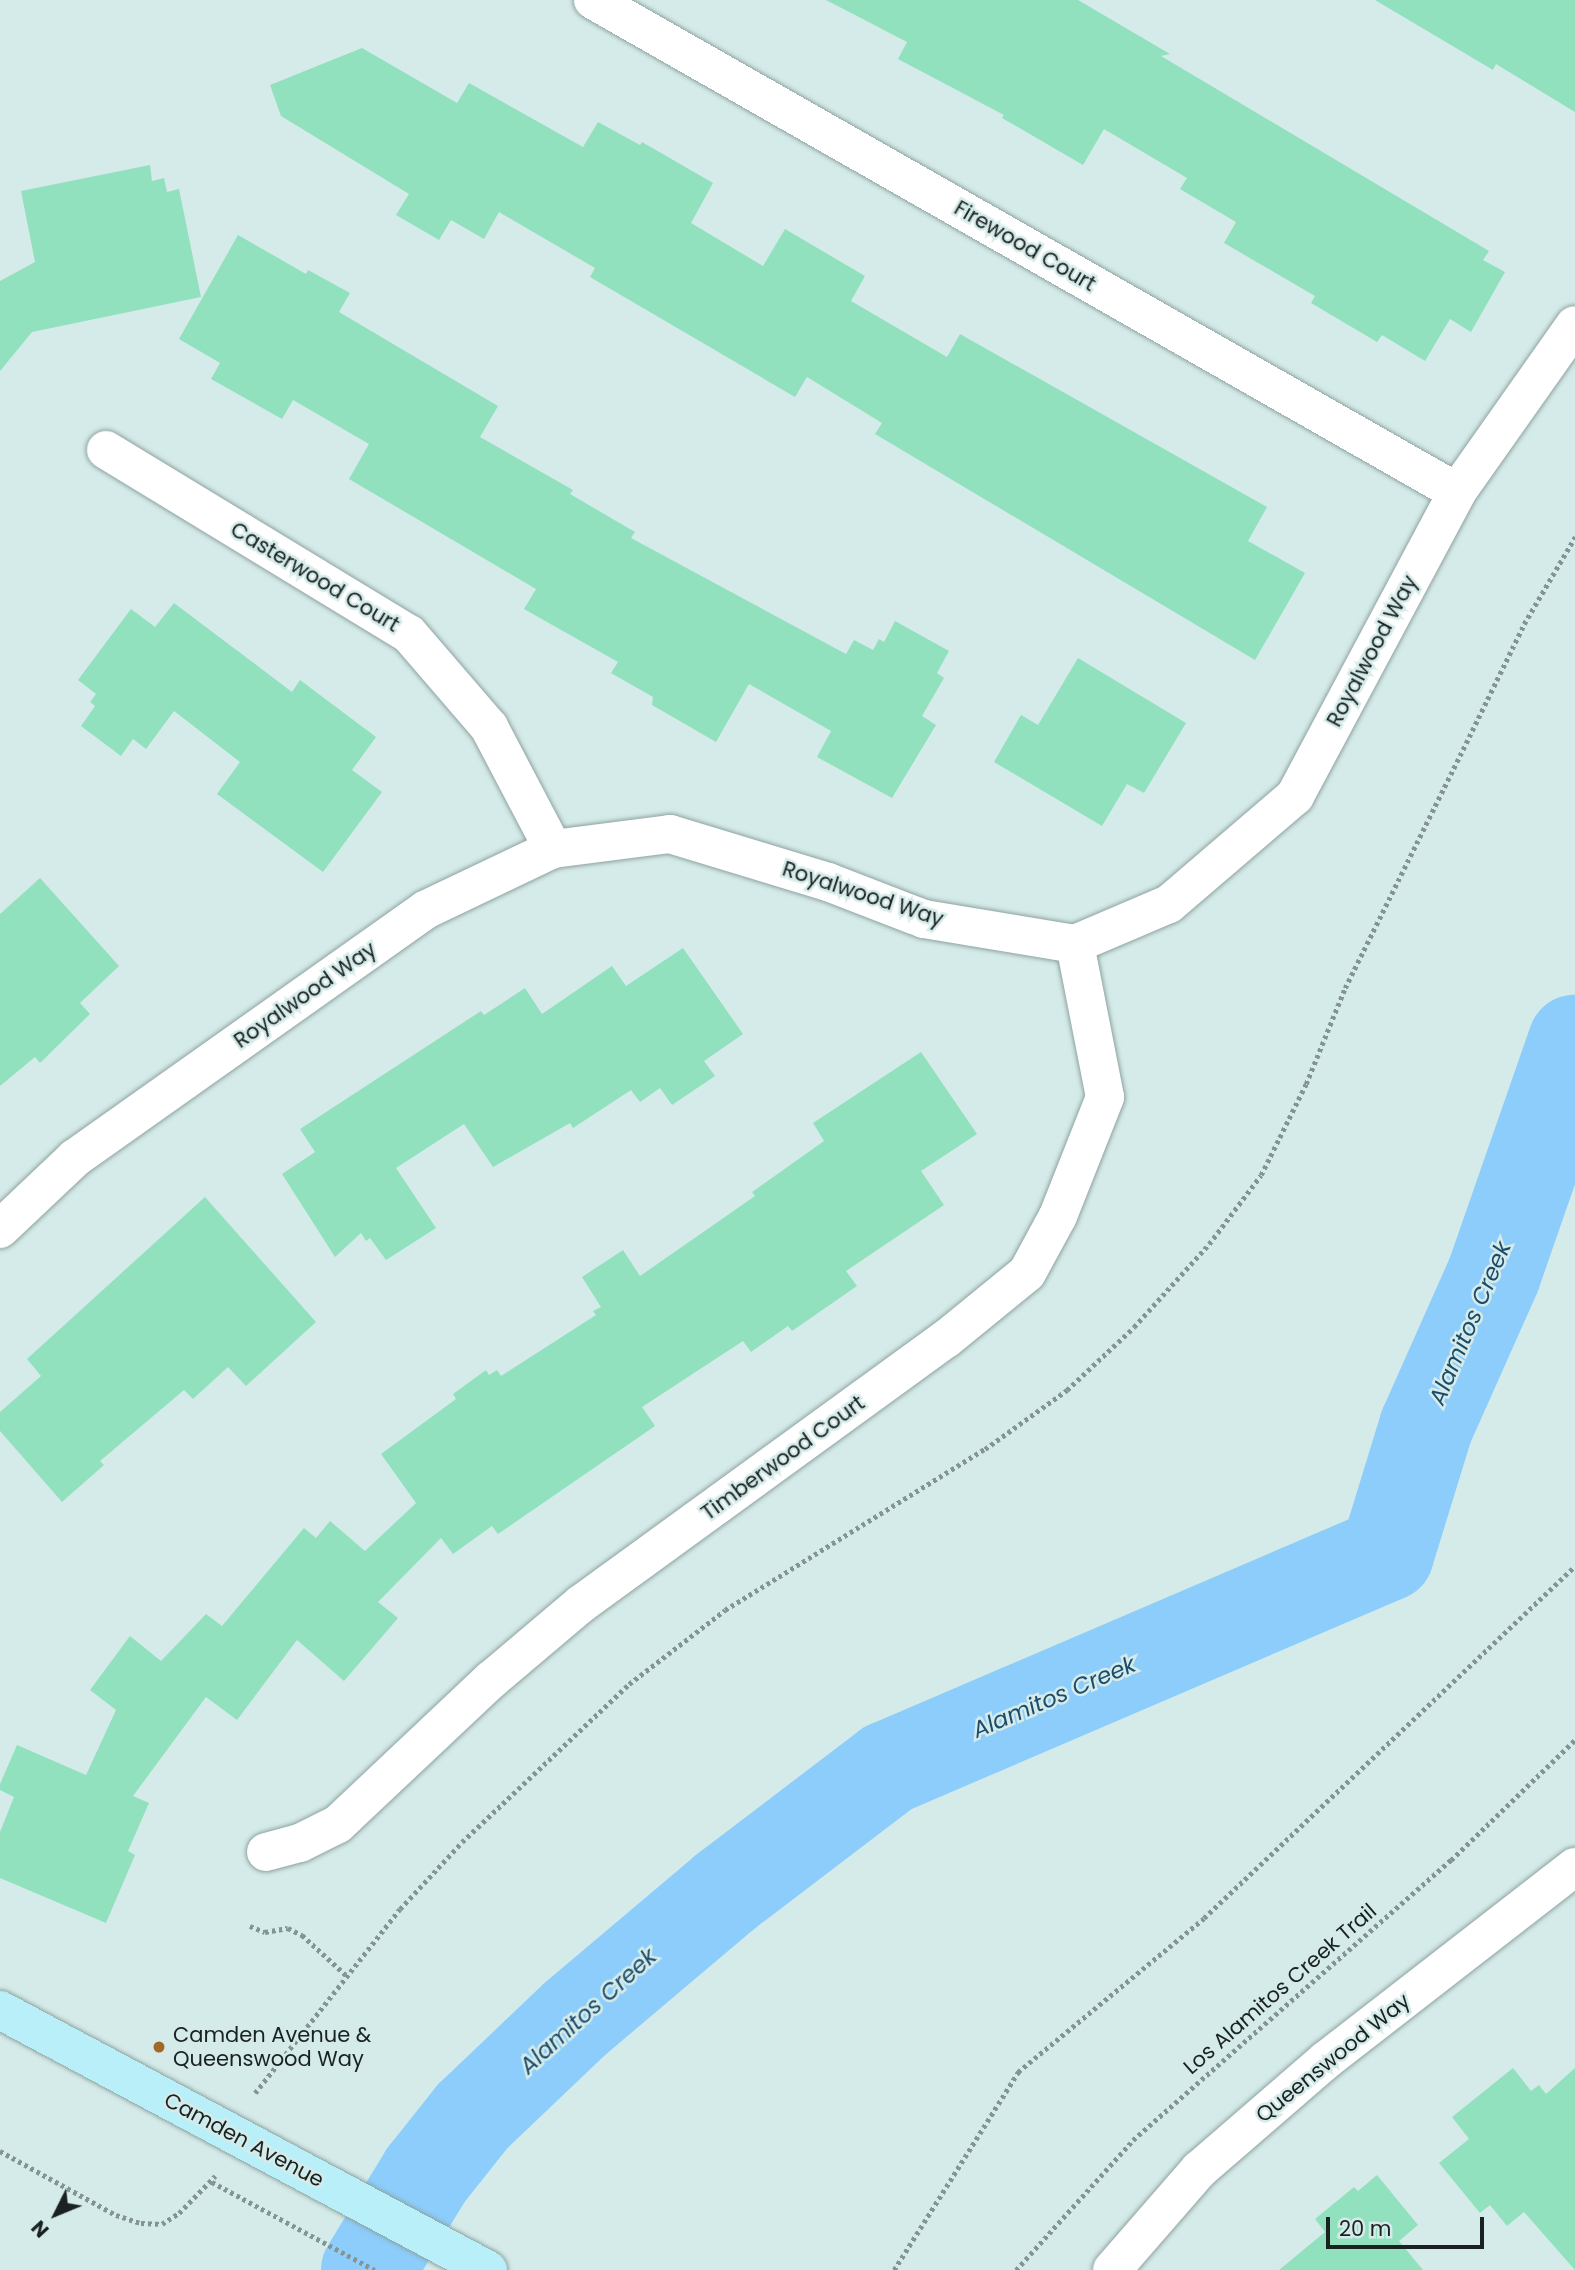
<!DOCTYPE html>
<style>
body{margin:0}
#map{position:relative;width:1575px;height:2270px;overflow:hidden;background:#d5ebe9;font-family:Poppins,sans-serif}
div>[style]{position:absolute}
.river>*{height:94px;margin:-47px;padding:0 47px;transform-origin:47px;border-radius:47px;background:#8ccdfb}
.building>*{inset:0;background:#91e1be}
.path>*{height:4.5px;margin-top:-2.25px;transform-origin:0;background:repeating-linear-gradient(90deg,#849492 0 3.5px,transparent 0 7px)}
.roads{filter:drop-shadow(0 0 2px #8ea3a1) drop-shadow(0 0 2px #8ea3a1)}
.street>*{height:38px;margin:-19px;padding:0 19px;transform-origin:19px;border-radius:19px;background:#fff}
.secondary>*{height:38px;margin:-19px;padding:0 19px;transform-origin:19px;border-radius:19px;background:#b8eff8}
.dots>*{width:19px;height:19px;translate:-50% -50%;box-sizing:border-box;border:4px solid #d5ebe9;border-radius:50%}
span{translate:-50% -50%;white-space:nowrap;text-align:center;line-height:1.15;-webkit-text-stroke:5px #d5ebe9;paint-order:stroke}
.street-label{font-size:21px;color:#1a2221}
.poi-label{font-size:21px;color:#1a2221}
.left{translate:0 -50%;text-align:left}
.water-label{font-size:23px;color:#1c4c6b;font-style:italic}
.north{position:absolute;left:21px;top:2179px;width:70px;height:70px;-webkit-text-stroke:5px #d5ebe9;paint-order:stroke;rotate:227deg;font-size:19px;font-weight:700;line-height:28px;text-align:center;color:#1a2221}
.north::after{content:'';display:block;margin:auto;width:24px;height:32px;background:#1a2221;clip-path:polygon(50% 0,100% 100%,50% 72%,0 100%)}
.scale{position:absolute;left:1326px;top:2217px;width:158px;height:32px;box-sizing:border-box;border:4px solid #1a2221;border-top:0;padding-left:9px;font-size:21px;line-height:24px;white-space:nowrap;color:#1a2221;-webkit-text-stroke:5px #d5ebe9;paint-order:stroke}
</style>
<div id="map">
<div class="river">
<i style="left:368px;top:2270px;width:111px;rotate:-58.6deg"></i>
<i style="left:426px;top:2175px;width:75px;rotate:-51.5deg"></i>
<i style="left:473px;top:2116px;width:142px;rotate:-43.6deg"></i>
<i style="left:576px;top:2018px;width:195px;rotate:-40.2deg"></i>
<i style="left:725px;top:1892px;width:205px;rotate:-37.3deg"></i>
<i style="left:888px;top:1768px;width:543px;rotate:-23.21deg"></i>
<i style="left:1387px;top:1554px;width:133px;rotate:-72.9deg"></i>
<i style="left:1426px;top:1427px;width:167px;rotate:-66deg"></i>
<i style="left:1494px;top:1274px;width:246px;rotate:-70.8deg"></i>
</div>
<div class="building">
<i style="clip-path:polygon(826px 0,1078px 0,1170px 54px,1161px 56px,1489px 251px,1483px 260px,1505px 272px,1471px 332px,1450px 319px,1425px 361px,1382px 335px,1377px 342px,1311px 303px,1315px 296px,1224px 243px,1236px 222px,1180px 189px,1187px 178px,1104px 129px,1083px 165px,1002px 118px,1004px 115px,898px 59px,907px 42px)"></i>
<i style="clip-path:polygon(1375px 0,1575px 0,1575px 112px,1496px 64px,1493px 70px)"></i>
<i style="clip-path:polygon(362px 48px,457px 103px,469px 83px,583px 147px,598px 122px,640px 145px,642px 142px,713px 183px,691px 223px,763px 266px,785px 229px,865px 276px,851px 301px,947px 357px,960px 334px,1267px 507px,1248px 541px,1305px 573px,1255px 660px,875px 434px,882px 423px,807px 377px,795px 397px,590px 277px,595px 268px,499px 212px,484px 239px,451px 220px,439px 240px,396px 215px,409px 194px,281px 116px,270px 85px)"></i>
<i style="clip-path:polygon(150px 165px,152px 181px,164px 178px,167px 192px,179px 189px,201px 297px,32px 332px,0 371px,0 281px,35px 262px,21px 191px)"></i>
<i style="clip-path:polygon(238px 235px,306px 274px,308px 270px,350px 293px,339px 312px,498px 406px,480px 437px,573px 490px,570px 494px,635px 532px,631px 538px,846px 654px,854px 640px,873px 650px,879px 639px,884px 642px,895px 621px,949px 651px,937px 673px,944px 678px,922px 716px,936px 725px,892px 798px,817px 757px,831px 731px,749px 684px,716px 742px,652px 705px,653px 697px,611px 673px,618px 662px,524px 609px,536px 589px,349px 479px,369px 444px,293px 400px,282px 419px,211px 379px,220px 363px,179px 339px)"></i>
<i style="clip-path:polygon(174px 603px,292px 692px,300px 680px,376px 737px,352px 770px,382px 792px,323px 872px,217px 794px,240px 762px,174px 711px,146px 749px,133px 739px,121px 756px,81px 726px,95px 706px,90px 702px,96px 694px,78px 680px,131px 609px,155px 627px)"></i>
<i style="clip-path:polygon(1078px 658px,1186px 723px,1144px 793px,1127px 784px,1102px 826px,994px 762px,1021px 715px,1038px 725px)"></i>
<i style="clip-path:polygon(40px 878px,119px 966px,80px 1003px,90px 1014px,40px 1063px,35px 1057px,0 1086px,0 914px)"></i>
<i style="clip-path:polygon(683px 948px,743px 1034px,704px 1061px,715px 1076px,672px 1105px,660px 1088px,640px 1102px,631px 1090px,573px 1128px,570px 1123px,493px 1167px,464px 1124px,396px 1168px,436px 1228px,386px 1260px,370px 1238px,366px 1241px,361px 1233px,335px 1257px,282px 1174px,315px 1152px,300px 1129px,481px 1011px,484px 1015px,525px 988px,542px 1014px,612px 966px,626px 986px)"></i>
<i style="clip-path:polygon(921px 1052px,977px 1134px,921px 1171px,944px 1205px,846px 1271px,857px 1286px,792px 1331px,788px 1326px,751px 1352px,743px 1341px,642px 1407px,655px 1426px,498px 1534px,492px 1526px,453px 1554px,441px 1538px,378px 1602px,398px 1618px,344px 1681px,297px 1640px,237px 1720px,206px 1697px,133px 1796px,149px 1803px,128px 1851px,135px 1855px,106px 1923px,0 1878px,0 1832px,14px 1797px,0 1790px,0 1784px,17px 1745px,86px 1775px,116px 1710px,90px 1690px,130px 1636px,161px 1661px,206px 1614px,222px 1626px,304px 1528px,316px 1538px,330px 1521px,365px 1551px,416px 1503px,381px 1454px,456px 1399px,453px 1394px,486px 1370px,489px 1375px,497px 1370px,501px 1376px,596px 1315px,593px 1311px,601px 1307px,582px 1277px,623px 1250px,640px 1276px,755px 1196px,752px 1192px,824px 1141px,813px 1123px)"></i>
<i style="clip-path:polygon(205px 1197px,316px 1322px,246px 1386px,228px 1367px,193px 1399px,184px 1390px,100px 1461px,104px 1465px,62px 1502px,0 1431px,0 1412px,41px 1376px,27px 1359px)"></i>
<i style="clip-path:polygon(1513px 2068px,1531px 2091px,1539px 2085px,1546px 2094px,1575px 2068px,1575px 2270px,1524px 2212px,1507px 2226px,1490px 2205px,1480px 2213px,1439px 2163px,1469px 2139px,1452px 2117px)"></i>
<i style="clip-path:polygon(1377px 2175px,1418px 2225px,1399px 2241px,1423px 2270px,1279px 2270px,1325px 2232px,1315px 2219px,1354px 2187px,1358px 2191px)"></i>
</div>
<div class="path">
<i style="left:250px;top:1926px;width:16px;rotate:22deg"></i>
<i style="left:265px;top:1932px;width:23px;rotate:-10deg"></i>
<i style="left:288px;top:1928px;width:16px;rotate:27deg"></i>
<i style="left:302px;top:1935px;width:59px;rotate:42.3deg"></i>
<i style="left:255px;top:2093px;width:234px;rotate:-51.8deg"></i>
<i style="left:400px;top:1909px;width:91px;rotate:-47.2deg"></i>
<i style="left:462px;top:1842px;width:230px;rotate:-43.4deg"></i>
<i style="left:629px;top:1684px;width:121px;rotate:-37.6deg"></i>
<i style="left:725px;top:1610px;width:306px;rotate:-31.8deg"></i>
<i style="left:985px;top:1449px;width:101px;rotate:-35.7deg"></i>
<i style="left:1067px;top:1390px;width:92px;rotate:-43.2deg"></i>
<i style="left:1134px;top:1327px;width:112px;rotate:-47.9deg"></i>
<i style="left:1209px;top:1244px;width:86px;rotate:-53deg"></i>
<i style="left:1261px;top:1175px;width:102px;rotate:-63.7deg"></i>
<i style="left:1306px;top:1084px;width:104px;rotate:-67.9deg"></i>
<i style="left:1345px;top:988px;width:280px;rotate:-63.7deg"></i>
<i style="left:1469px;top:737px;width:126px;rotate:-64deg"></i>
<i style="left:1524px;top:624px;width:101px;rotate:-59.6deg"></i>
<i style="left:0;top:2151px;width:132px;rotate:28.9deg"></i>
<i style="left:116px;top:2215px;width:26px;rotate:18deg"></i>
<i style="left:141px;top:2223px;width:21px;rotate:3deg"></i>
<i style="left:162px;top:2224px;width:20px;rotate:-33deg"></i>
<i style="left:179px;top:2213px;width:52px;rotate:-45.8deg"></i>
<i style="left:212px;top:2182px;width:185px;rotate:28.4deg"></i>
<i style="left:894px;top:2270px;width:234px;rotate:-57.9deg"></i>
<i style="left:1018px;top:2072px;width:241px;rotate:-39.6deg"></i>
<i style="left:1204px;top:1918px;width:511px;rotate:-43.49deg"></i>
<i style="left:1016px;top:2270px;width:175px;rotate:-48deg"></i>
<i style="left:1133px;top:2140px;width:424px;rotate:-41.4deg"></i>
<i style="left:1451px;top:1860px;width:173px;rotate:-44.1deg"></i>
</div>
<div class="roads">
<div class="street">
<i style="left:593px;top:0;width:994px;rotate:29.66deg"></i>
<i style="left:106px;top:450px;width:354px;rotate:31.3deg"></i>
<i style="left:409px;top:634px;width:123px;rotate:49.3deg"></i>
<i style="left:489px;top:727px;width:138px;rotate:62.3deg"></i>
<i style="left:0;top:1229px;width:103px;rotate:-43.4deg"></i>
<i style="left:75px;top:1158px;width:429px;rotate:-35.3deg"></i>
<i style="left:425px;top:910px;width:142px;rotate:-25.5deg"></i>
<i style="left:553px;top:849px;width:118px;rotate:-7.3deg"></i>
<i style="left:670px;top:834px;width:165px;rotate:16.9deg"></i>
<i style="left:828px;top:882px;width:103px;rotate:21.1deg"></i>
<i style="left:924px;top:919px;width:153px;rotate:9.4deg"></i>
<i style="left:1075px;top:944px;width:102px;rotate:-23.1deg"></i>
<i style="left:1169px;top:904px;width:166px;rotate:-40.6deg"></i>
<i style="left:1295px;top:796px;width:344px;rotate:-61.9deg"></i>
<i style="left:1457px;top:492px;width:204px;rotate:-54.8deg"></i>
<i style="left:266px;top:1852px;width:35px;rotate:-15deg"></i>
<i style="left:300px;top:1843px;width:42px;rotate:-26.6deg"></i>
<i style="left:338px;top:1824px;width:210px;rotate:-43.3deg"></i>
<i style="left:491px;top:1680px;width:118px;rotate:-40.2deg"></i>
<i style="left:581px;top:1604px;width:451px;rotate:-36deg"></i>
<i style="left:946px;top:1339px;width:104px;rotate:-39.2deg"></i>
<i style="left:1027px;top:1273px;width:65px;rotate:-61.5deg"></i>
<i style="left:1058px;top:1216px;width:128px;rotate:-68.4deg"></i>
<i style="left:1105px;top:1097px;width:156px;rotate:-101.1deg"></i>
<i style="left:1112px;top:2270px;width:133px;rotate:-49deg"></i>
<i style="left:1199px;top:2170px;width:168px;rotate:-40.9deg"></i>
<i style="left:1326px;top:2060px;width:315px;rotate:-37.8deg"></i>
</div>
<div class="secondary">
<i style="left:0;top:2010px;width:553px;rotate:28.05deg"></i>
</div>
</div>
<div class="dots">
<i style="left:159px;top:2047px;background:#a26828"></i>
</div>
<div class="street-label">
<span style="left:1025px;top:246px;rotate:30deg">Firewood Court</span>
<span style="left:315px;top:577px;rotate:31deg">Casterwood Court</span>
<span style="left:1372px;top:651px;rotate:-62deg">Royalwood Way</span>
<span style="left:863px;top:894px;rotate:18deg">Royalwood Way</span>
<span style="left:305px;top:995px;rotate:-35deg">Royalwood Way</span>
<span style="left:783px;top:1458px;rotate:-36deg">Timberwood Court</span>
<span style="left:1280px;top:1989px;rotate:-41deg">Los Alamitos Creek Trail</span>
<span style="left:1333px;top:2058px;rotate:-39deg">Queenswood Way</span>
<span style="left:244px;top:2140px;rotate:28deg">Camden Avenue</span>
</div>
<div class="poi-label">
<span class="left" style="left:173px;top:2047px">Camden Avenue &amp;<br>Queenswood Way</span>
</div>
<div class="water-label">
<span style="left:1470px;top:1323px;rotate:-67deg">Alamitos Creek</span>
<span style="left:1054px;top:1697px;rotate:-23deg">Alamitos Creek</span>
<span style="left:588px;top:2011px;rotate:-42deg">Alamitos Creek</span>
</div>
<div class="north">N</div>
<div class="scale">20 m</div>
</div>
